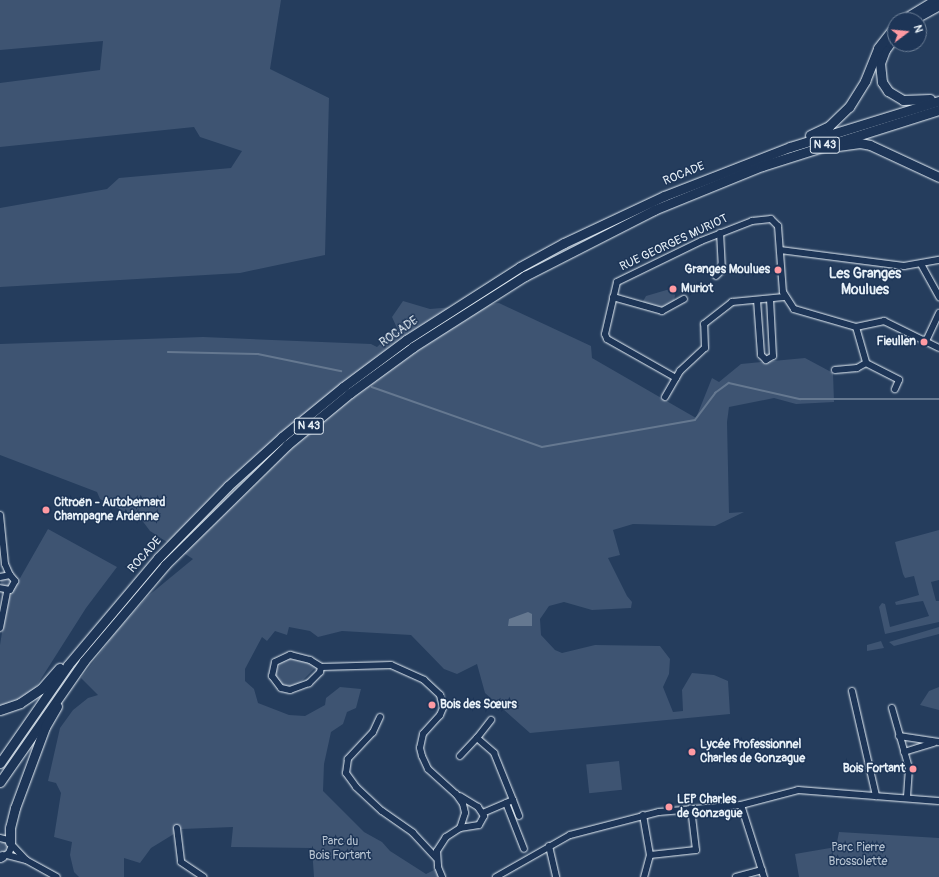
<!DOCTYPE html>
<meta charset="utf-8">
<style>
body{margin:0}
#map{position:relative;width:939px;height:877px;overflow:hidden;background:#253d5d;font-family:Pangolin,sans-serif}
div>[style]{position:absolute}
.green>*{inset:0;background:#3e5472;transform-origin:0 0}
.round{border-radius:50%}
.water>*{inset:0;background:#657890}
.stream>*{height:1.5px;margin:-0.75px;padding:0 0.75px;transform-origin:0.75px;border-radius:0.75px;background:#657890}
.roads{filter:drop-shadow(0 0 1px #e8f1f8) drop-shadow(0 0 1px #e8f1f8)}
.minor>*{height:6px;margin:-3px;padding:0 3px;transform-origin:3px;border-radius:3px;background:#1d3557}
.highway>*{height:9px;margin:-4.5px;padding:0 4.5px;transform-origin:4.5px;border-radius:4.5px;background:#1d3557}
.dots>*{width:11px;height:11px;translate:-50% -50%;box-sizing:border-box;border:2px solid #1d3557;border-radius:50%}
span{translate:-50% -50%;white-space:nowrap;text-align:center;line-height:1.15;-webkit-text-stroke:3px #1d3557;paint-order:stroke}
.shield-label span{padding:1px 3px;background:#1d3557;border:1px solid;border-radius:3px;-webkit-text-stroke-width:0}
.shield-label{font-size:11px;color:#e8f1f8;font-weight:700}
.street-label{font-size:12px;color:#e8f1f8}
.poi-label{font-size:12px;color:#e8f1f8;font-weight:700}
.right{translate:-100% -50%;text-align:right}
.left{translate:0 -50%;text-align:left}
.park-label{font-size:12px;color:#b5c2d0}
.quarter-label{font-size:14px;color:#e8f1f8;font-weight:700}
.north{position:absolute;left:887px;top:12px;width:40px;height:40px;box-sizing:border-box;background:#1d3557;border:1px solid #6e8097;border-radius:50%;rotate:74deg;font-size:11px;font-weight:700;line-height:16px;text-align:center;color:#e8f1f8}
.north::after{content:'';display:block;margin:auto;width:14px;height:18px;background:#ff9aa2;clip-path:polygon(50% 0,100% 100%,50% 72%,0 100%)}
</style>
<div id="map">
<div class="green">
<i style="clip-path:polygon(0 0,281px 0,270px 69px,329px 98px,325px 255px,240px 273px,0 287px,0 208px,107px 189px,119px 178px,231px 168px,242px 151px,200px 137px,194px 127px,0 147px,0 83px,100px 70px,103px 41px,0 50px)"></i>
<i style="clip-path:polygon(670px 289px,675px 295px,674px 302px,661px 308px,642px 303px,646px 296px)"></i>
<i style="clip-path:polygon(403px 301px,430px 309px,499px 303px,591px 346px,592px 358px,696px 418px,712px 378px,719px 382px,741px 364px,805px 358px,833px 373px,834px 402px,796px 404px,774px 398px,729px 407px,727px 422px,729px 513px,744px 512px,715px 526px,633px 524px,613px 530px,620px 555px,608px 558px,627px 596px,632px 602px,631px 608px,592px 610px,564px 602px,549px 606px,540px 619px,541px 635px,555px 650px,562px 653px,595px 645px,660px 646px,670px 659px,669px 674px,663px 687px,673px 712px,683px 711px,682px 690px,692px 673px,714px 675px,728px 681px,730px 714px,530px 733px,485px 693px,477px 664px,457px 674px,444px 669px,411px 635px,342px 631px,318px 637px,310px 631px,289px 627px,287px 635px,275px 631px,267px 641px,262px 637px,245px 669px,245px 681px,254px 689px,258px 703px,289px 715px,305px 716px,325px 705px,326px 698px,340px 687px,361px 689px,356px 708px,347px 712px,343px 724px,331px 732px,324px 764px,323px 791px,364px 832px,382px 842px,390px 851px,426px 874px,436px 869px,439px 877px,314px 877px,312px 848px,231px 847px,233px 827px,182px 829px,151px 848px,140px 863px,124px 858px,124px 877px,79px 877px,74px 872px,70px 855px,72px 842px,54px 837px,61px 793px,56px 783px,48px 781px,60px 728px,73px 710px,88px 698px,98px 695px,81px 678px,116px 632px,148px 596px,193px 559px,150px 531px,138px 515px,131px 515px,100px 499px,97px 492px,0 455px,0 344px,203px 337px,371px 344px,377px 347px,397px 328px,392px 317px)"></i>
<i style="clip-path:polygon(48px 529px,117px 567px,86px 608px,32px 693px,19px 701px,0 707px,0 645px,7px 601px)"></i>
<i style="clip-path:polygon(939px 530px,939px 580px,931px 582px,936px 601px,939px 601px,939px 622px,885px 634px,879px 607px,882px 603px,885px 604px,890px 627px,929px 616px,923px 601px,896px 605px,895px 602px,919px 595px,914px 576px,905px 578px,903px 574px,895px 542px)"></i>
<i class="round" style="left:1px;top:577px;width:10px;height:10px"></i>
<i style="clip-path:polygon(939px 627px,939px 634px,894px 646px,889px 642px)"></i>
<i style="clip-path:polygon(881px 641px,884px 648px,867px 651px,867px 645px)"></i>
<i style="clip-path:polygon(290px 659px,307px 662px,316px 667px,299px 684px,289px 687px,279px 683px,275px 674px,281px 662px)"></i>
<i style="clip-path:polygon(939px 687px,939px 710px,920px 705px,929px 691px)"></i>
<i style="left:619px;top:761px;width:29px;height:33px;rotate:84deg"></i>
<i style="clip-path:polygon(839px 832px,939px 838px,939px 877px,799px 877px,795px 854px,836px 847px)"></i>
<i class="round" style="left:-1px;top:842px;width:10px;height:10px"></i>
</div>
<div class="water">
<i style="clip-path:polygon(528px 612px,532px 614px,532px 626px,508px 626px,509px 619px)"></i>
</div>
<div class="stream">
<i style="left:168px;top:352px;width:90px;rotate:1.3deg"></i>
<i style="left:258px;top:354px;width:85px;rotate:11.6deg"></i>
<i style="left:372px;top:387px;width:180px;rotate:19.4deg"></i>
<i style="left:542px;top:447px;width:155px;rotate:-10deg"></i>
<i style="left:695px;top:420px;width:34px;rotate:-53deg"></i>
<i style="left:715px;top:393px;width:17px;rotate:-36deg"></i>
<i style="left:729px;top:383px;width:73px;rotate:12.7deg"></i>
<i style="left:800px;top:399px;width:139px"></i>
</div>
<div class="roads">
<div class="minor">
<i style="left:780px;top:250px;width:125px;rotate:7.4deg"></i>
<i style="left:904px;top:266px;width:36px;rotate:-10deg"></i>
<i style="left:921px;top:264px;width:38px;rotate:61deg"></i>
<i style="left:716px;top:276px;width:8px;rotate:-45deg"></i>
<i style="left:722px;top:270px;width:37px;rotate:-93deg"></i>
<i style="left:613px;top:297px;width:51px;rotate:15.9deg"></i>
<i style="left:662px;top:311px;width:25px;rotate:-29deg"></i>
<i style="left:757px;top:300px;width:55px;rotate:85.8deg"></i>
<i style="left:761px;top:355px;width:7px;rotate:45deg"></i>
<i style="left:766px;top:360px;width:8px;rotate:-30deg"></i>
<i style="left:773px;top:356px;width:57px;rotate:-93deg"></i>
<i style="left:856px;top:327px;width:37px;rotate:74deg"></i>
<i style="left:866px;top:363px;width:37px;rotate:27deg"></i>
<i style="left:899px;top:380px;width:10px;rotate:114deg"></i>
<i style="left:926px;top:341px;width:31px;rotate:-65deg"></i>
<i style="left:835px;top:370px;width:22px;rotate:-5deg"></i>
<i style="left:857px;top:368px;width:10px;rotate:-29deg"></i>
<i style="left:676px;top:378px;width:79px;rotate:-150.5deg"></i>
<i style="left:607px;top:339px;width:5px;rotate:-112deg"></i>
<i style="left:605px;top:334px;width:53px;rotate:-77deg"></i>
<i style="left:617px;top:282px;width:93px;rotate:-26deg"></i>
<i style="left:701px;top:241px;width:55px;rotate:-21.4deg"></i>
<i style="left:752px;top:221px;width:19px;rotate:-6deg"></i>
<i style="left:771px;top:219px;width:10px;rotate:45deg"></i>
<i style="left:778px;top:226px;width:66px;rotate:85.7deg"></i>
<i style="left:783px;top:292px;width:20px;rotate:57deg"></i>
<i style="left:794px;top:309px;width:65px;rotate:16.2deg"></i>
<i style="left:856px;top:327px;width:29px;rotate:-12deg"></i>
<i style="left:884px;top:321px;width:61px;rotate:26.1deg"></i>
<i style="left:665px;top:397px;width:30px;rotate:-60deg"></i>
<i style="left:680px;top:371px;width:34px;rotate:-43deg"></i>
<i style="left:705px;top:348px;width:24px;rotate:-92deg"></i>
<i style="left:704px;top:324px;width:36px;rotate:-38deg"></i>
<i style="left:732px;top:302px;width:52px;rotate:-5.5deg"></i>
<i style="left:0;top:515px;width:49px;rotate:84.2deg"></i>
<i style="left:5px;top:564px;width:12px;rotate:66deg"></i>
<i style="left:0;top:577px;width:10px;rotate:-11deg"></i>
<i style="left:10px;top:575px;width:8px;rotate:50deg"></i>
<i style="left:15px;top:581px;width:10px;rotate:119deg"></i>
<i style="left:10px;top:590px;width:10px;rotate:-169deg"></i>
<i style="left:0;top:628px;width:38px;rotate:-79deg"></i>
<i style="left:321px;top:667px;width:5px;rotate:101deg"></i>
<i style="left:320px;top:672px;width:16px;rotate:135deg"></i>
<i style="left:309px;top:683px;width:20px;rotate:160deg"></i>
<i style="left:290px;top:690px;width:9px;rotate:-167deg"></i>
<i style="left:281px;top:688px;width:15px;rotate:-127deg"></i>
<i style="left:272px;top:676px;width:14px;rotate:-78deg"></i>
<i style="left:275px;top:662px;width:17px;rotate:-25deg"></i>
<i style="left:290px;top:655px;width:21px;rotate:14deg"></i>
<i style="left:310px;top:660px;width:13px;rotate:32deg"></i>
<i style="left:321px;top:667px;width:70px;rotate:-1.6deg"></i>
<i style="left:391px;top:665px;width:36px;rotate:24deg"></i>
<i style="left:424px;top:680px;width:22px;rotate:43deg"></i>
<i style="left:440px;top:695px;width:13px;rotate:77deg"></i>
<i style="left:443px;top:708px;width:8px;rotate:113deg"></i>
<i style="left:440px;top:715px;width:25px;rotate:132deg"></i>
<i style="left:423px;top:734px;width:14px;rotate:102deg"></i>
<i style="left:420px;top:748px;width:8px;rotate:76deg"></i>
<i style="left:422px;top:756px;width:14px;rotate:65deg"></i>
<i style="left:428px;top:769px;width:38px;rotate:42deg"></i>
<i style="left:456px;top:794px;width:12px;rotate:55deg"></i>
<i style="left:463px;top:804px;width:9px;rotate:77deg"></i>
<i style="left:465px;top:813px;width:16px;rotate:108deg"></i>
<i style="left:460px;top:828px;width:17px;rotate:147deg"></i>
<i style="left:446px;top:837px;width:17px;rotate:123deg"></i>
<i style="left:437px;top:851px;width:16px;rotate:86deg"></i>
<i style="left:438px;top:867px;width:11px;rotate:68deg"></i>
<i style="left:852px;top:691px;width:108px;rotate:77.1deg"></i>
<i style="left:892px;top:708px;width:62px;rotate:74.2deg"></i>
<i style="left:909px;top:768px;width:30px;rotate:94deg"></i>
<i style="left:380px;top:717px;width:17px;rotate:115deg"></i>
<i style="left:373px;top:732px;width:37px;rotate:133deg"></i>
<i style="left:348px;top:759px;width:14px;rotate:98deg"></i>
<i style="left:346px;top:773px;width:17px;rotate:54deg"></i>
<i style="left:356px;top:787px;width:35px;rotate:43deg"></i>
<i style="left:382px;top:811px;width:38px;rotate:35deg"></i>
<i style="left:413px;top:833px;width:34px;rotate:47deg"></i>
<i style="left:899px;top:736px;width:40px;rotate:8.5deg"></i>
<i style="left:477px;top:738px;width:23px;rotate:-52deg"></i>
<i style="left:904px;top:752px;width:31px;rotate:-17deg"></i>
<i style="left:460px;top:756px;width:25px;rotate:-47deg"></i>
<i style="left:477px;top:738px;width:23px;rotate:41deg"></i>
<i style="left:494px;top:753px;width:51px;rotate:68deg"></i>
<i style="left:513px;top:800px;width:33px;rotate:157deg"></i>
<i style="left:513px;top:800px;width:17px;rotate:69deg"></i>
<i style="left:506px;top:803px;width:49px;rotate:68.6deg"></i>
<i style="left:741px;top:805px;width:76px;rotate:72.3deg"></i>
<i style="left:643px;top:815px;width:41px;rotate:80.1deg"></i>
<i style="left:650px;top:855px;width:23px;rotate:105deg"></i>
<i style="left:177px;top:828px;width:34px;rotate:83deg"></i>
<i style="left:181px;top:862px;width:27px;rotate:34deg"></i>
<i style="left:460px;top:828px;width:19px;rotate:-9deg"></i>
<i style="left:479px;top:825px;width:10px;rotate:-61deg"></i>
<i style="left:484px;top:816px;width:11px;rotate:-124deg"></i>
<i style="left:478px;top:807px;width:21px;rotate:-149deg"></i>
<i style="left:0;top:838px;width:8px;rotate:14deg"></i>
<i style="left:8px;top:840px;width:6px;rotate:51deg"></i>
<i style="left:12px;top:845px;width:9px;rotate:111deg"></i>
<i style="left:9px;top:853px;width:6px;rotate:149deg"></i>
<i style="left:12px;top:845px;width:19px;rotate:47deg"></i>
<i style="left:549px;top:846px;width:32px;rotate:77deg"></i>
<i style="left:7px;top:855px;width:20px;rotate:15deg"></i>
<i style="left:26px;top:860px;width:35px;rotate:29deg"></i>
<i style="left:650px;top:855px;width:46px;rotate:-6.2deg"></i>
<i style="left:696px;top:850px;width:42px;rotate:-96.8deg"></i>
<i style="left:496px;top:877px;width:85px;rotate:-29.6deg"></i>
<i style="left:570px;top:835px;width:92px;rotate:-14.5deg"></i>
<i style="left:659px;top:812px;width:82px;rotate:-4.9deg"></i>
<i style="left:741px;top:805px;width:59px;rotate:-14.7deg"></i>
<i style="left:798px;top:790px;width:141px;rotate:4.5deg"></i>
<i style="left:736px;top:877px;width:27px;rotate:-15deg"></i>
</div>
<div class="highway">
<i style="left:902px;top:20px;width:39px;rotate:-31deg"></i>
<i style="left:912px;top:20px;width:31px;rotate:-29deg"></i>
<i style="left:895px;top:36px;width:17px;rotate:126deg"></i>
<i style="left:885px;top:50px;width:14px;rotate:111deg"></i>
<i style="left:880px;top:63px;width:19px;rotate:84deg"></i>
<i style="left:882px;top:82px;width:11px;rotate:56deg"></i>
<i style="left:888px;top:91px;width:17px;rotate:31deg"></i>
<i style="left:903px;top:100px;width:27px;rotate:-2deg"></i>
<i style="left:810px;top:135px;width:21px;rotate:-25deg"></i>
<i style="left:829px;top:126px;width:28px;rotate:-44deg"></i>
<i style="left:849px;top:107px;width:31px;rotate:-58deg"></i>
<i style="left:865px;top:81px;width:35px;rotate:-68deg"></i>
<i style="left:878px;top:48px;width:28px;rotate:-52deg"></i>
<i style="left:838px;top:146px;width:22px;rotate:-8deg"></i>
<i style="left:860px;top:143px;width:10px;rotate:11deg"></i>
<i style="left:870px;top:145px;width:76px;rotate:24.9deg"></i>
<i style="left:0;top:710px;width:21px;rotate:-19deg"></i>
<i style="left:20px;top:703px;width:25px;rotate:-34deg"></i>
<i style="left:41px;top:689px;width:28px;rotate:-49deg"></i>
<i style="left:0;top:763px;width:119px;rotate:-55.2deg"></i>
<i style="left:68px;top:665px;width:140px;rotate:-49.9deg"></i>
<i style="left:158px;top:558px;width:100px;rotate:-45.8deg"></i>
<i style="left:228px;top:486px;width:73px;rotate:-42.2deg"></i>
<i style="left:282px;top:437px;width:79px;rotate:-39.3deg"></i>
<i style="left:343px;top:387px;width:79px;rotate:-36.7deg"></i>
<i style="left:406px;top:340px;width:135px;rotate:-32.6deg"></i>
<i style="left:520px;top:267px;width:50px;rotate:-28.6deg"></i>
<i style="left:564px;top:243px;width:110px;rotate:-25.2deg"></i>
<i style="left:664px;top:196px;width:135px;rotate:-21.3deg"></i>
<i style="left:790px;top:147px;width:156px;rotate:-17.2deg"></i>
<i style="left:0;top:782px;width:147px;rotate:-55.2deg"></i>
<i style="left:84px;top:661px;width:126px;rotate:-49.8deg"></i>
<i style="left:165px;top:565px;width:171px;rotate:-44.5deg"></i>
<i style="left:287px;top:445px;width:82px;rotate:-39.5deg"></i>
<i style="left:350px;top:393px;width:78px;rotate:-36.1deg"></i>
<i style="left:413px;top:347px;width:133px;rotate:-32.4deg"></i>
<i style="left:525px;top:276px;width:145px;rotate:-27.1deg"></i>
<i style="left:654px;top:210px;width:117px;rotate:-22.2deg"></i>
<i style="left:762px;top:166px;width:186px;rotate:-17.6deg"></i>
<i style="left:10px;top:842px;width:14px;rotate:-90deg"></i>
<i style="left:10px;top:828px;width:21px;rotate:-76deg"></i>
<i style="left:15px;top:808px;width:86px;rotate:-69.7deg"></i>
<i style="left:45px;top:727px;width:24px;rotate:-60deg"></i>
<i style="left:0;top:857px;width:2px;rotate:-27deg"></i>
</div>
</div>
<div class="dots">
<i style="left:778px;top:270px;background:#ff9aa2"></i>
<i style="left:673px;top:289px;background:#ff9aa2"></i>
<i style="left:924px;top:342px;background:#ff9aa2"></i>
<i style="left:46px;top:510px;background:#ff9aa2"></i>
<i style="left:432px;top:705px;background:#ff9aa2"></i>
<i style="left:692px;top:752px;background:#ff9aa2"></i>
<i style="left:913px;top:769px;background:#ff9aa2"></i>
<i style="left:669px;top:807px;background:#ff9aa2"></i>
</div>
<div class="shield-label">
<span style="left:825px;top:145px">N 43</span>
<span style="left:309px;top:426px">N 43</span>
</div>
<div class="street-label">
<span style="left:684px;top:174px;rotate:-22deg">ROCADE</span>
<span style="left:674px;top:243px;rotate:-25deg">RUE GEORGES MURIOT</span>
<span style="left:399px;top:332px;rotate:-35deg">ROCADE</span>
<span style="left:145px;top:555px;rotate:-48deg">ROCADE</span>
</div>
<div class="poi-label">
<span class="right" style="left:770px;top:270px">Granges Moulues</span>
<span class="left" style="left:681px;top:289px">Muriot</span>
<span class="right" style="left:916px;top:342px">Fieullen</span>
<span class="left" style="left:54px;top:510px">Citroën - Autobernard<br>Champagne Ardenne</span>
<span class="left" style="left:440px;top:705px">Bois des Sœurs</span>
<span class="left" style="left:700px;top:752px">Lycée Professionnel<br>Charles de Gonzague</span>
<span class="right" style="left:905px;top:769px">Bois Fortant</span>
<span class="left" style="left:677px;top:807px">LEP Charles<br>de Gonzague</span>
</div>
<div class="park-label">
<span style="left:340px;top:849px">Parc du<br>Bois Fortant</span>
<span style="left:858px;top:855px">Parc Pierre<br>Brossolette</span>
</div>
<div class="quarter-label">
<span style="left:865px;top:282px">Les Granges<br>Moulues</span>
</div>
<div class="north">N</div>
</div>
